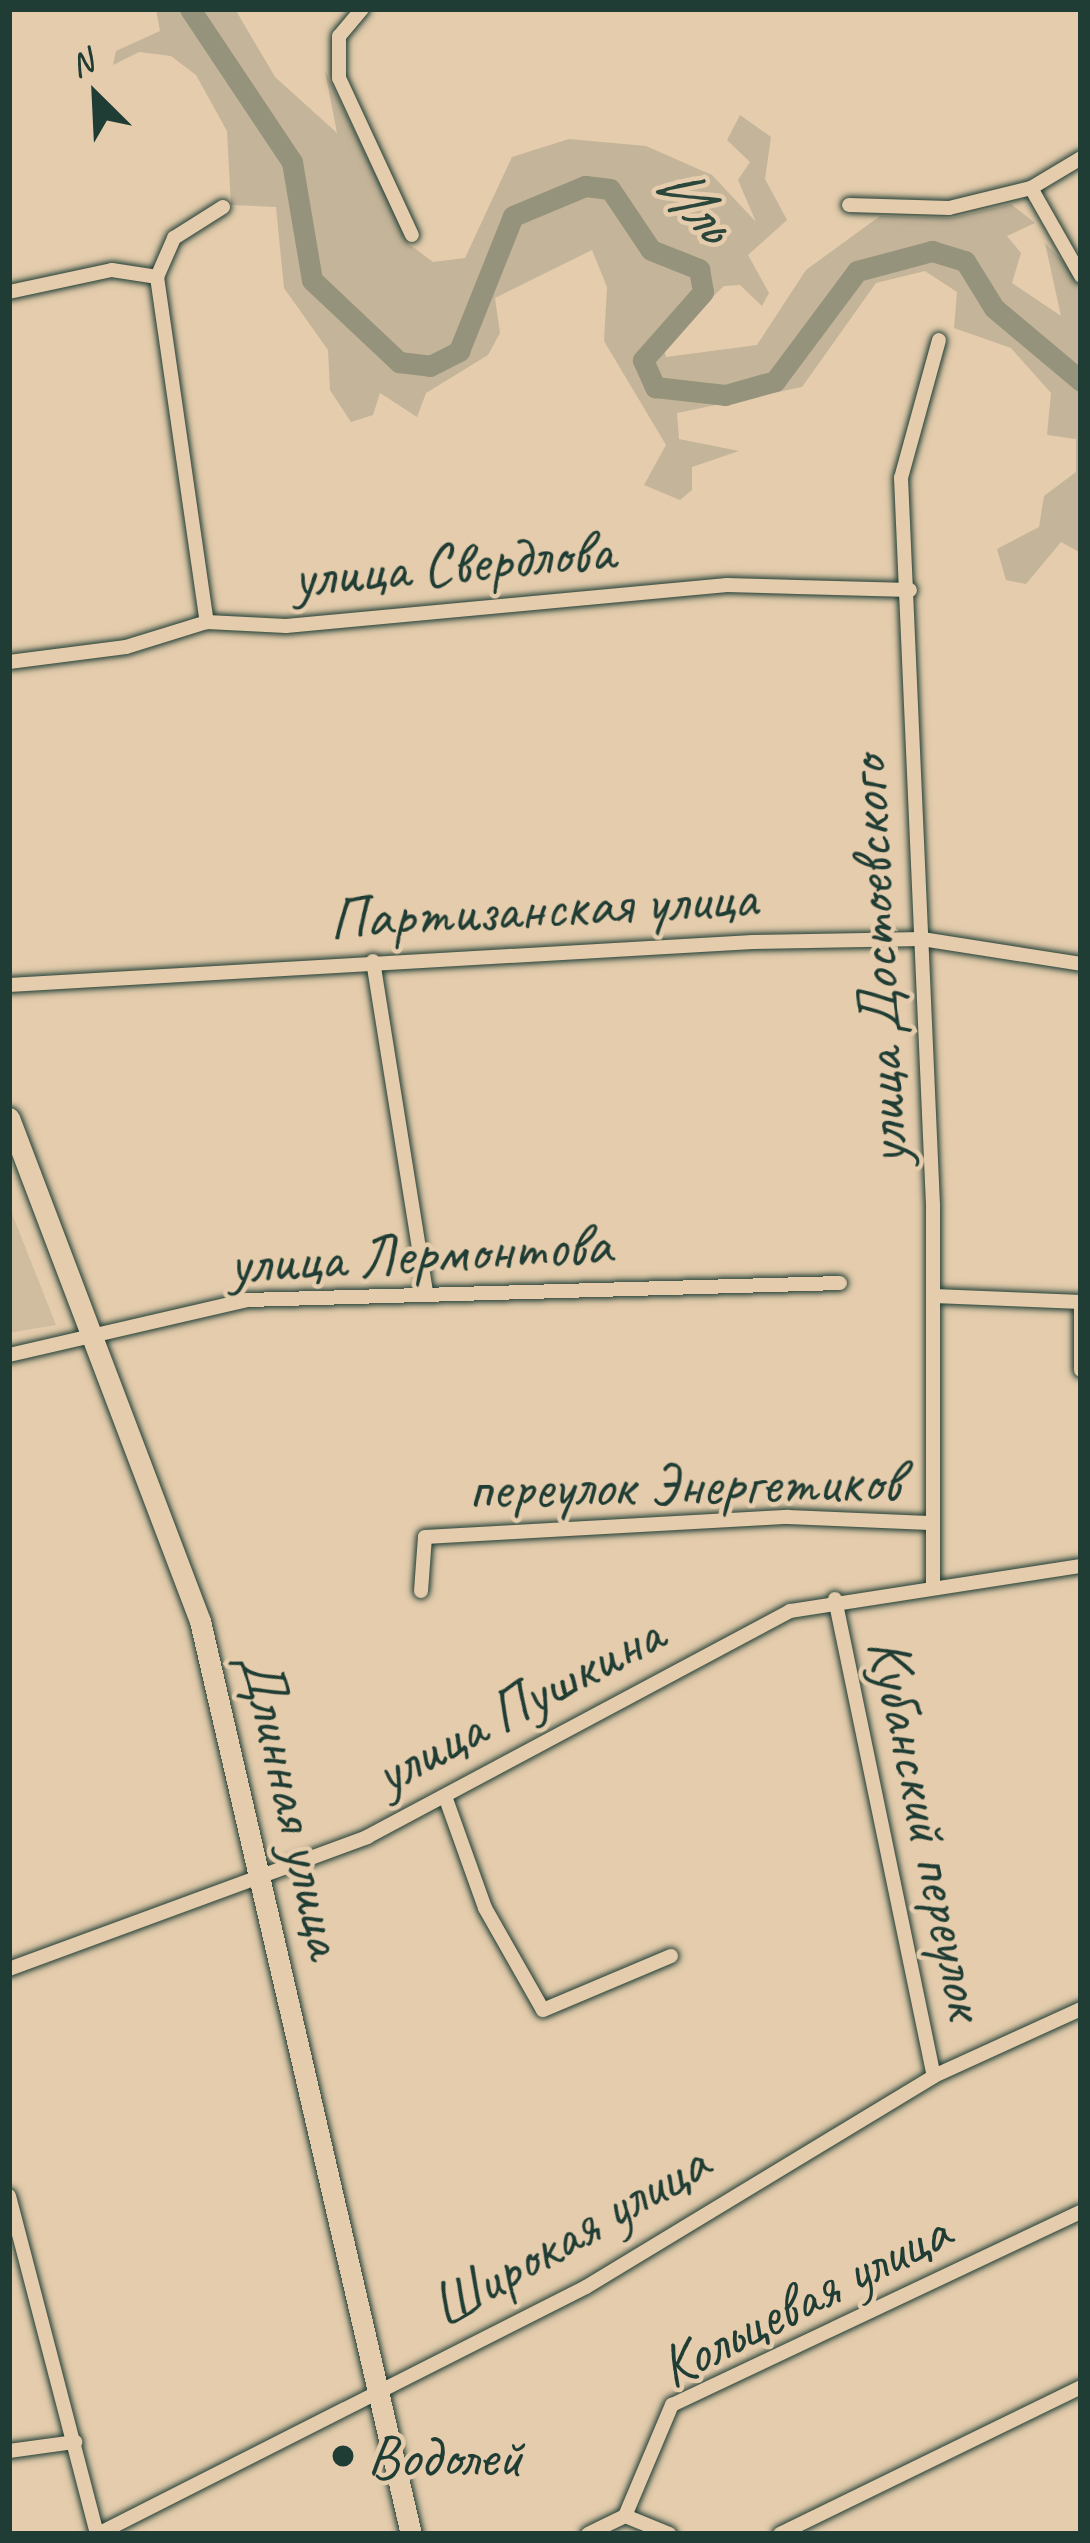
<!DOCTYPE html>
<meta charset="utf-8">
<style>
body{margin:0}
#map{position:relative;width:1090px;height:2543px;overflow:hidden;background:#e4ccac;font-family:Caveat,sans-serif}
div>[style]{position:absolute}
.built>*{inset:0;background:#d0bda0}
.green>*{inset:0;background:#c4b499}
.river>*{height:21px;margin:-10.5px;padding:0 10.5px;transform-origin:10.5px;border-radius:10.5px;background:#96937c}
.roads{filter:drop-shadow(0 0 3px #1f3d34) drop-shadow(0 0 3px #1f3d34)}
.street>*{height:14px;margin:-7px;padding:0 7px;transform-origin:7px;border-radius:7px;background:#e4ccac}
.secondary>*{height:21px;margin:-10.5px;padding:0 10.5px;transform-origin:10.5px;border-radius:10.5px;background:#e4ccac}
.dots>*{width:33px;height:33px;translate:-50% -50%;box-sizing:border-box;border:6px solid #e4ccac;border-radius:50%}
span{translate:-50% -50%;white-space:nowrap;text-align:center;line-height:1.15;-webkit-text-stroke:9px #e4ccac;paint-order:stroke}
.street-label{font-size:60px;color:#1f3d34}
.poi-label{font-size:60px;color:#1f3d34}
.left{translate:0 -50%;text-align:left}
.water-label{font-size:63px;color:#2b463b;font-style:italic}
.frame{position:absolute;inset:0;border:12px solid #1f3d34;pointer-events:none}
.north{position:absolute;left:36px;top:36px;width:120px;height:120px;-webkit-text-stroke:9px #e4ccac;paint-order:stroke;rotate:336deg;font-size:33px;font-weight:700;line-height:48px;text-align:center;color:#1f3d34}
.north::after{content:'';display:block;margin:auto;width:42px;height:54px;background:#1f3d34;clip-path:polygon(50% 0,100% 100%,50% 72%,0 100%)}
</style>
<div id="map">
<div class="built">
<i style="clip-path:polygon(9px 1206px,56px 1325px,9px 1333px)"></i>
</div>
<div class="green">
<i style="clip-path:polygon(156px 9px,235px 9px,275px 77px,337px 133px,325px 71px,409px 244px,433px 262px,465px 258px,512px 157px,569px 139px,646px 146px,712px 175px,756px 222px,738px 180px,750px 162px,727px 140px,740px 115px,771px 137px,765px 179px,787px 220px,748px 255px,769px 293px,762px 306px,740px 285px,724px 286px,663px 345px,666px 357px,757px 345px,806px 270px,880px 216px,951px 218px,1011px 204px,1035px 223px,1007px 236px,1021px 253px,1012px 283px,1061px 316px,1045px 243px,1081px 280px,1081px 553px,1061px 542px,1026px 584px,1006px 580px,997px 549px,1039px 527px,1044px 496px,1076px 472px,1076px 439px,1047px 435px,1051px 393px,1011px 348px,954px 328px,957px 292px,925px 271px,876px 283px,802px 387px,677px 413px,679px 439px,739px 451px,692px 467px,692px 490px,680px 500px,644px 485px,666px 445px,604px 341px,607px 287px,592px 250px,495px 298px,500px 333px,488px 355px,426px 393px,417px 417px,380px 393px,373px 415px,351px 422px,330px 390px,328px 350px,284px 288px,276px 207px,231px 205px,227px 131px,196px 75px,171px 56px,139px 52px,113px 65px,116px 51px,160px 31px)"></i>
</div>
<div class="river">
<i style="left:190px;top:9px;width:184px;rotate:56.3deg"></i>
<i style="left:292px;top:162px;width:120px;rotate:80.4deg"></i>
<i style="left:312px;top:280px;width:120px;rotate:43.3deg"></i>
<i style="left:399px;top:362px;width:31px;rotate:7deg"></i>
<i style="left:430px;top:366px;width:33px;rotate:-27deg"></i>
<i style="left:459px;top:351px;width:145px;rotate:-68.2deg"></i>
<i style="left:513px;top:216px;width:78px;rotate:-22.6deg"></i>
<i style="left:585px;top:186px;width:25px;rotate:7deg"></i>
<i style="left:610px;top:189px;width:73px;rotate:56.1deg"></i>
<i style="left:651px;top:250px;width:52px;rotate:21.6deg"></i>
<i style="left:699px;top:269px;width:23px;rotate:80deg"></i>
<i style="left:703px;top:292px;width:91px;rotate:131.4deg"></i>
<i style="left:643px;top:360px;width:30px;rotate:66deg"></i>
<i style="left:655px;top:387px;width:70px;rotate:6.5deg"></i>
<i style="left:725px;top:395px;width:52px;rotate:-15.6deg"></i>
<i style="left:775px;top:381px;width:137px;rotate:-53.3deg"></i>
<i style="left:857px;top:271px;width:78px;rotate:-14.9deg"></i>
<i style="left:932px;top:251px;width:34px;rotate:17deg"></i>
<i style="left:965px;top:261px;width:55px;rotate:58.3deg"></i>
<i style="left:994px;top:308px;width:114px;rotate:40deg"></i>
</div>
<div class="roads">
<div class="street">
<i style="left:362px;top:9px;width:35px;rotate:130deg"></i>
<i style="left:339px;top:36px;width:42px;rotate:90deg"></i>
<i style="left:339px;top:78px;width:173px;rotate:65.1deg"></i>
<i style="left:1031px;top:188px;width:101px;rotate:60.4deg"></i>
<i style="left:849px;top:205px;width:100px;rotate:1.7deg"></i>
<i style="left:949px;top:208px;width:84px;rotate:-13.7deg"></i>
<i style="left:1031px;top:188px;width:58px;rotate:-31deg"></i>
<i style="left:157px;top:277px;width:349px;rotate:81.8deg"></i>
<i style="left:9px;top:292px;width:105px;rotate:-12.1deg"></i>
<i style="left:112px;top:270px;width:46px;rotate:8.8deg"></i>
<i style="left:157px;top:277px;width:43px;rotate:-66.4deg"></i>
<i style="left:174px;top:238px;width:58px;rotate:-32.3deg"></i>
<i style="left:9px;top:662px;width:118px;rotate:-7.3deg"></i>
<i style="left:126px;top:647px;width:85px;rotate:-17.2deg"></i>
<i style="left:207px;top:622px;width:79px;rotate:2.9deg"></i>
<i style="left:286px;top:626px;width:443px;rotate:-5.3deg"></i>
<i style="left:727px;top:585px;width:183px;rotate:1.6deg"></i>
<i style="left:373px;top:961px;width:336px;rotate:80.9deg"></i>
<i style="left:9px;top:985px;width:745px;rotate:-3.31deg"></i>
<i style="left:753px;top:942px;width:169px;rotate:-1deg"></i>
<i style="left:922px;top:939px;width:161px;rotate:8.9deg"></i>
<i style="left:934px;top:1296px;width:147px;rotate:2.3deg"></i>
<i style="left:1081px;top:1302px;width:68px;rotate:90deg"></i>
<i style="left:9px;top:1355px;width:244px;rotate:-13deg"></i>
<i style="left:247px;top:1300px;width:593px;rotate:-1.64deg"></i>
<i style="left:933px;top:1584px;width:379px;rotate:-90deg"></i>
<i style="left:933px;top:1205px;width:728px;rotate:-92.52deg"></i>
<i style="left:901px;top:478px;width:143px;rotate:-74.6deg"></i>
<i style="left:421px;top:1591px;width:54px;rotate:-85.8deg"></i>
<i style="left:425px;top:1537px;width:364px;rotate:-3.2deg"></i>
<i style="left:788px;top:1517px;width:142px;rotate:2.4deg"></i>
<i style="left:835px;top:1599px;width:487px;rotate:78.3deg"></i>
<i style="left:446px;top:1799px;width:116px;rotate:70.3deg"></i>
<i style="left:485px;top:1908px;width:117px;rotate:60.4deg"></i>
<i style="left:543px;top:2010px;width:139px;rotate:-22.9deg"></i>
<i style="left:9px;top:1969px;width:382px;rotate:-20.2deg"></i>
<i style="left:367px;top:1837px;width:480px;rotate:-28.1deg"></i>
<i style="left:790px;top:1611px;width:294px;rotate:-8.8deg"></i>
<i style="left:9px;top:2196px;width:349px;rotate:75.4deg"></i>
<i style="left:9px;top:2451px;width:67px;rotate:-7.8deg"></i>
<i style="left:625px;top:2516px;width:48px;rotate:22.2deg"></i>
<i style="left:98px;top:2534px;width:547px;rotate:-26.85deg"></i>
<i style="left:586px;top:2287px;width:407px;rotate:-31.2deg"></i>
<i style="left:934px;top:2076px;width:162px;rotate:-24.5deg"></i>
<i style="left:588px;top:2534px;width:41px;rotate:-25.9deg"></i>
<i style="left:625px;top:2516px;width:121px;rotate:-67.1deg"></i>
<i style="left:672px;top:2405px;width:452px;rotate:-25.3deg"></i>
<i style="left:780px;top:2534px;width:335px;rotate:-26deg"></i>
</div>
<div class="secondary">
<i style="left:9px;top:1118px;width:538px;rotate:69.21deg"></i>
<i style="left:200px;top:1621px;width:937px;rotate:76.99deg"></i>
</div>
</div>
<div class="dots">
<i style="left:343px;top:2456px;background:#1f3d34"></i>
</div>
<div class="street-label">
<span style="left:453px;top:564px;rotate:-5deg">улица Свердлова</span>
<span style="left:543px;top:908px;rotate:-3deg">Партизанская улица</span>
<span style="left:877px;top:961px;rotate:-93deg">улица Достоевского</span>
<span style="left:420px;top:1254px;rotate:-3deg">улица Лермонтова</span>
<span style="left:684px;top:1485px;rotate:-1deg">переулок Энергетиков</span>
<span style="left:518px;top:1704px;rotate:-28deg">улица Пушкина</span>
<span style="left:293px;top:1804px;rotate:77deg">Длинная улица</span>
<span style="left:928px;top:1828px;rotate:78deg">Кубанский переулок</span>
<span style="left:569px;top:2235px;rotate:-30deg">Широкая улица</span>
<span style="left:804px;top:2299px;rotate:-27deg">Кольцевая улица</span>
</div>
<div class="poi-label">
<span class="left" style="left:367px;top:2456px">Водолей</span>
</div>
<div class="water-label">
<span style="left:693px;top:202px;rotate:46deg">Иль</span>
</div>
<div class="frame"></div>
<div class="north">N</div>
</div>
